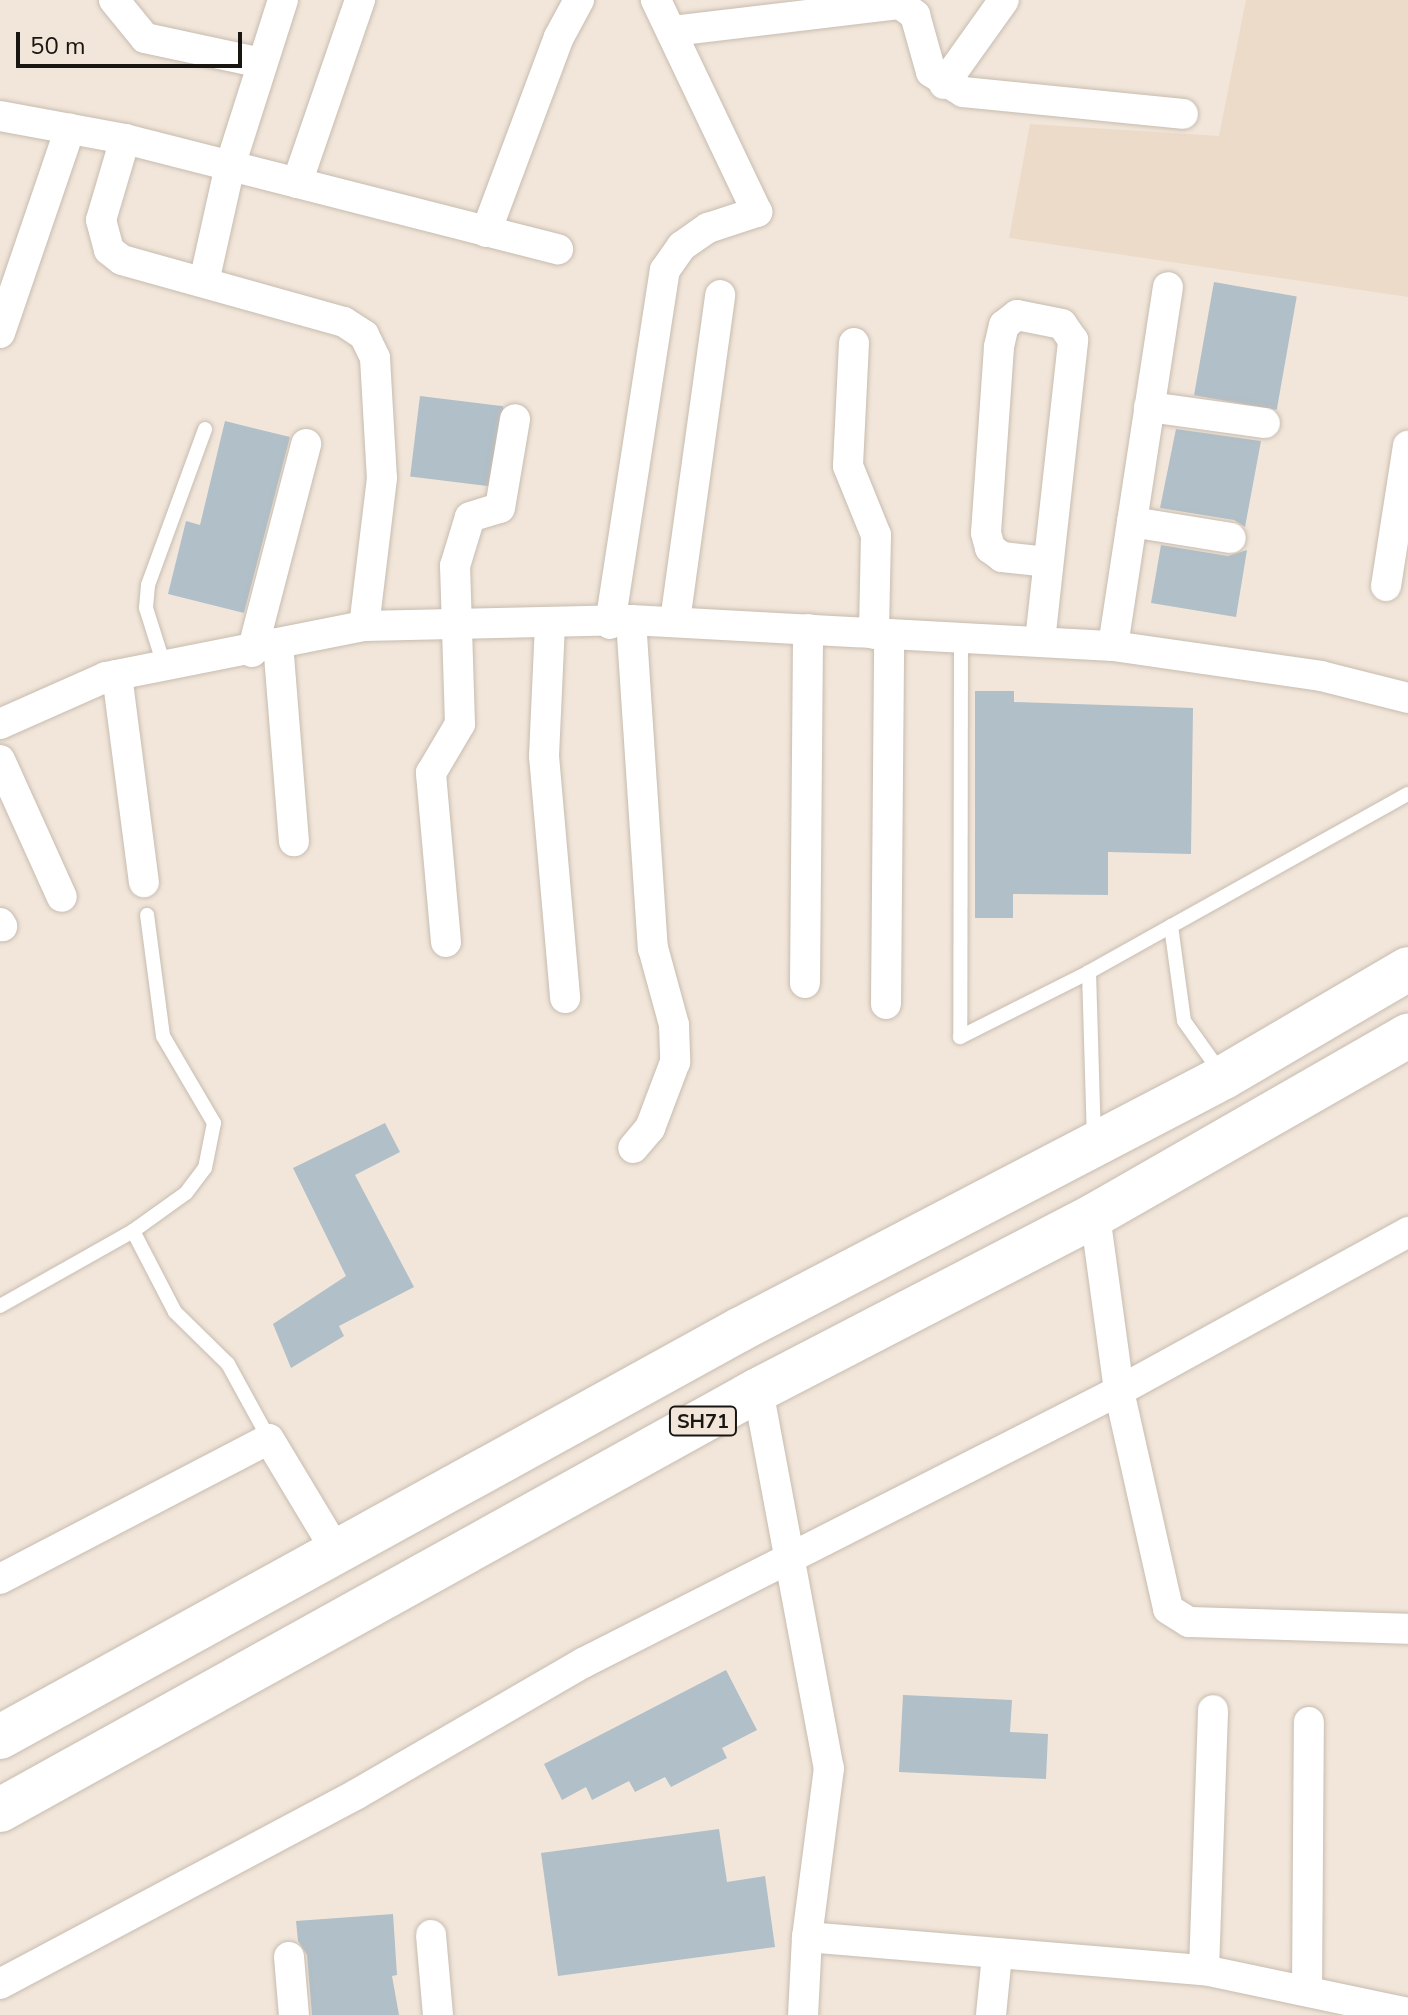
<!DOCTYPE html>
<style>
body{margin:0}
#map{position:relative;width:1408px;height:2015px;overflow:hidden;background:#f2e6da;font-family:"Nunito Sans",sans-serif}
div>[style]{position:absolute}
.built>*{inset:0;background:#ecdbc9}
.building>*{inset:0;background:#b0bfc8;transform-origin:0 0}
.roads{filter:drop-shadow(0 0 2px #c7bcb0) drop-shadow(0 0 2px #c7bcb0)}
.service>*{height:14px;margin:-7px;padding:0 7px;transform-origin:7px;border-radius:7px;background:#fff}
.minor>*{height:30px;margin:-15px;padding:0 15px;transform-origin:15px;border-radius:15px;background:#fff}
.primary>*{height:44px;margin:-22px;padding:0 22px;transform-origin:22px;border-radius:22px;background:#fff}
span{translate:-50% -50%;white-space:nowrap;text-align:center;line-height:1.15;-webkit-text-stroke:6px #f2e6da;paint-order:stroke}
.shield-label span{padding:2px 6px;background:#f2e6da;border:2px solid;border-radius:6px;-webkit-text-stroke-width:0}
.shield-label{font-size:20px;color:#191511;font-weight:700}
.scale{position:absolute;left:16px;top:32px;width:226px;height:36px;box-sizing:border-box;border:4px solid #191511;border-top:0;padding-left:10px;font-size:24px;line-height:28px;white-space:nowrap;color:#191511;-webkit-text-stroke:6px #f2e6da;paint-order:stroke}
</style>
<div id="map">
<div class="built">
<i style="clip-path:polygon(1246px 0,1408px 0,1408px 297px,1009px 238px,1030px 124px,1219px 136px)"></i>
</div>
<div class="building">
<i style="left:1214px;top:282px;width:84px;height:115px;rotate:10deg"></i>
<i style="left:420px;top:396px;width:84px;height:81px;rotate:7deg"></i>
<i style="clip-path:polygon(225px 421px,290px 437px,244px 613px,168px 594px,186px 521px,200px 525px)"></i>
<i style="clip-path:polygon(1176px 429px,1261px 441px,1245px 527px,1234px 520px,1160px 508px)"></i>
<i style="clip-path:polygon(1161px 545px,1228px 556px,1247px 550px,1236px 617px,1151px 603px)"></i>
<i style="clip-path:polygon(975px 691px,1014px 691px,1014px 702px,1193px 708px,1191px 854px,1108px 852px,1108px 895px,1013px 894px,1013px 918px,975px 918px)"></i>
<i style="clip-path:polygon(385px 1123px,400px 1152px,355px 1175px,414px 1287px,339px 1326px,344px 1336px,291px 1368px,273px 1324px,346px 1276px,293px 1168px)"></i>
<i style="clip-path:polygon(726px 1670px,757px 1730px,722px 1748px,727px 1758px,671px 1787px,665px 1777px,635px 1792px,629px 1781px,592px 1800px,586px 1787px,562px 1800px,544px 1764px)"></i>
<i style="clip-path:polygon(903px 1695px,1012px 1700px,1010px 1732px,1048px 1734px,1046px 1779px,899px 1772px)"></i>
<i style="clip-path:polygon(719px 1829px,727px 1882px,765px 1876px,775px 1947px,558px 1976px,541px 1853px)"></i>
<i style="clip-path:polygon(393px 1914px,397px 1975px,392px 1976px,399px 2015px,312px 2015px,307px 1955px,298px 1941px,296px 1921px)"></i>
</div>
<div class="roads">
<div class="service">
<i style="left:961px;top:639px;width:398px;rotate:90.1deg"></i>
<i style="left:960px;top:1037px;width:144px;rotate:-26.7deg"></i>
<i style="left:1089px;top:972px;width:365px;rotate:-29.2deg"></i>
<i style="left:164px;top:665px;width:60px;rotate:-107.5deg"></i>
<i style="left:146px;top:608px;width:23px;rotate:-85deg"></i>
<i style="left:148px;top:585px;width:166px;rotate:-69.9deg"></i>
<i style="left:1171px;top:926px;width:96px;rotate:82.2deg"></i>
<i style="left:1184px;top:1021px;width:64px;rotate:54.6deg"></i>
<i style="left:1089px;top:972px;width:167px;rotate:88.3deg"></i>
<i style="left:133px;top:1231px;width:91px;rotate:62.6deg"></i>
<i style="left:175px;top:1312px;width:74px;rotate:44.5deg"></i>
<i style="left:228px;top:1364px;width:85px;rotate:61.3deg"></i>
<i style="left:0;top:1306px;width:153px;rotate:-29.4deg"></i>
<i style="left:133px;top:1231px;width:65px;rotate:-35.6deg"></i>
<i style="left:186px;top:1193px;width:31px;rotate:-53deg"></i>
<i style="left:205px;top:1168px;width:46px;rotate:-78.7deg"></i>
<i style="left:214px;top:1123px;width:101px;rotate:-120.4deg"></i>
<i style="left:163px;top:1036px;width:122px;rotate:-97.5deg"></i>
</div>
<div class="minor">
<i style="left:114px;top:0;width:49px;rotate:50.8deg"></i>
<i style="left:145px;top:38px;width:120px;rotate:12.1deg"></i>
<i style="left:673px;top:31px;width:229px;rotate:-6.8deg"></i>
<i style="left:900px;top:4px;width:19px;rotate:36deg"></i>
<i style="left:915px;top:15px;width:59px;rotate:74.3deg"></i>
<i style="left:931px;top:72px;width:38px;rotate:32deg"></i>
<i style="left:963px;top:92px;width:221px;rotate:5.7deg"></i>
<i style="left:944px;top:84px;width:103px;rotate:-54.5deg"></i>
<i style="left:0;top:116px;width:127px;rotate:10.4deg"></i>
<i style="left:125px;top:139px;width:84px;rotate:106.5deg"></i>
<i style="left:101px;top:220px;width:31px;rotate:75deg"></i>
<i style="left:109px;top:250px;width:16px;rotate:38deg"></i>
<i style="left:122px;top:260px;width:230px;rotate:15.6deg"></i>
<i style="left:344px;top:322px;width:24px;rotate:33deg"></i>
<i style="left:364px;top:335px;width:25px;rotate:64deg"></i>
<i style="left:375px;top:358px;width:120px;rotate:86.7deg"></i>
<i style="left:382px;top:478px;width:149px;rotate:96.9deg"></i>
<i style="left:125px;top:139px;width:447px;rotate:14.3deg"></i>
<i style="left:297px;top:183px;width:194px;rotate:-71deg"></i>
<i style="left:486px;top:232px;width:208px;rotate:-69.5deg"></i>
<i style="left:559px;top:37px;width:42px;rotate:-61.6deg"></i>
<i style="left:204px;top:282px;width:119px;rotate:-77.4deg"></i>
<i style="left:230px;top:166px;width:174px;rotate:-72.3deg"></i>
<i style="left:0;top:333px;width:216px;rotate:-71.1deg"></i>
<i style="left:854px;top:343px;width:123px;rotate:92.8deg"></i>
<i style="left:848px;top:466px;width:74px;rotate:67.9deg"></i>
<i style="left:876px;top:535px;width:99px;rotate:91.2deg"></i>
<i style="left:1149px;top:407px;width:117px;rotate:7.9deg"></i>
<i style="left:1132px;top:522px;width:100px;rotate:9.2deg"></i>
<i style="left:1386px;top:586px;width:142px;rotate:-81.1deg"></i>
<i style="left:631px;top:620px;width:329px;rotate:86.2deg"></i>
<i style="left:653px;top:948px;width:80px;rotate:74.7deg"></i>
<i style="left:674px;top:1025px;width:37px;rotate:88deg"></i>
<i style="left:675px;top:1062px;width:71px;rotate:110.7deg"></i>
<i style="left:650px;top:1128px;width:26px;rotate:130deg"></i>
<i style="left:675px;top:621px;width:329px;rotate:-82.1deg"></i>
<i style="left:550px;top:624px;width:132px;rotate:92.6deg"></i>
<i style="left:544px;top:756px;width:243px;rotate:85deg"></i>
<i style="left:610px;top:624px;width:358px;rotate:-81.2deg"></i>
<i style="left:665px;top:270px;width:29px;rotate:-55deg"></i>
<i style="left:682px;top:246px;width:32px;rotate:-35deg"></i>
<i style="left:708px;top:228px;width:52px;rotate:-18.1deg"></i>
<i style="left:757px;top:212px;width:235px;rotate:-115.5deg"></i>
<i style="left:1040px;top:641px;width:303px;rotate:-83.7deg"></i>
<i style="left:1073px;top:340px;width:19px;rotate:-125deg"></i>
<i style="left:1062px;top:324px;width:46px;rotate:-168.7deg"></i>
<i style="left:1017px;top:315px;width:16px;rotate:142deg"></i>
<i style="left:1004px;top:325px;width:23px;rotate:103deg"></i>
<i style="left:999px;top:347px;width:186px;rotate:94deg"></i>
<i style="left:986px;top:533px;width:16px;rotate:75deg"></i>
<i style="left:990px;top:548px;width:15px;rotate:37deg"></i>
<i style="left:1002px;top:557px;width:45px;rotate:6.3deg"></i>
<i style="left:278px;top:643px;width:199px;rotate:85.4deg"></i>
<i style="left:1113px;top:646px;width:363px;rotate:-81.3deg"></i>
<i style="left:252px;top:652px;width:215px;rotate:-75.4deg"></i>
<i style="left:117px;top:675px;width:209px;rotate:82.6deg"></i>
<i style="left:0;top:724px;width:116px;rotate:-23.9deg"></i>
<i style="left:106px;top:677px;width:263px;rotate:-11.2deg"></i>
<i style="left:364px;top:626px;width:267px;rotate:-1.3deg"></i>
<i style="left:631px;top:620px;width:483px;rotate:3.1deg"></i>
<i style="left:1113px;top:646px;width:210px;rotate:8.2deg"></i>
<i style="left:1321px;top:676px;width:90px;rotate:14.2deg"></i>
<i style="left:0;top:760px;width:150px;rotate:65.7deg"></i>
<i style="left:0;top:923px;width:4px;rotate:56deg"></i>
<i style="left:446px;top:942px;width:170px;rotate:-95.1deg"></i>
<i style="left:431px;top:773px;width:57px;rotate:-59.4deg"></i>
<i style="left:460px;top:724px;width:158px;rotate:-91.8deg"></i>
<i style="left:455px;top:566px;width:51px;rotate:-73deg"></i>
<i style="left:470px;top:517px;width:31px;rotate:-17deg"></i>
<i style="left:500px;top:508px;width:90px;rotate:-80.4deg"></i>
<i style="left:805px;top:983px;width:354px;rotate:-89.5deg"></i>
<i style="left:886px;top:1004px;width:370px;rotate:-89.5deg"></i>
<i style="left:1095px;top:1215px;width:178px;rotate:82.2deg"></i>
<i style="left:1119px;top:1391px;width:223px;rotate:77.3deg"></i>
<i style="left:1168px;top:1609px;width:25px;rotate:32deg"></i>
<i style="left:1189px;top:1622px;width:219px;rotate:1.8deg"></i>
<i style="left:758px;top:1390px;width:385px;rotate:79.4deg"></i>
<i style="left:829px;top:1768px;width:170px;rotate:97.4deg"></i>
<i style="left:807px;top:1937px;width:78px;rotate:92.9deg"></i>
<i style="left:0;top:1579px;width:303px;rotate:-27.5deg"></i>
<i style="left:269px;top:1439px;width:128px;rotate:59deg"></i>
<i style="left:431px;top:1935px;width:80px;rotate:85deg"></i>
<i style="left:807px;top:1937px;width:398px;rotate:4.8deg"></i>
<i style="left:1204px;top:1970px;width:208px;rotate:11.9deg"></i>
<i style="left:289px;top:1957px;width:58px;rotate:85.1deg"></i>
<i style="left:1204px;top:1970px;width:260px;rotate:-88deg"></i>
<i style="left:0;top:1984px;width:404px;rotate:-28deg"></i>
<i style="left:357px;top:1794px;width:261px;rotate:-30.1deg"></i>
<i style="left:583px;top:1663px;width:601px;rotate:-26.91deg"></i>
<i style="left:1119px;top:1391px;width:330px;rotate:-28.8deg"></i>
<i style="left:1307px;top:1991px;width:269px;rotate:-89.6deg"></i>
<i style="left:991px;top:2015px;width:60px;rotate:-84.3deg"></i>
</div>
<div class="primary">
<i style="left:0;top:1737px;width:844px;rotate:-28.84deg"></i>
<i style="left:739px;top:1330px;width:547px;rotate:-27.55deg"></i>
<i style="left:1224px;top:1077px;width:213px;rotate:-30.4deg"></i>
<i style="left:0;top:1810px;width:867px;rotate:-28.99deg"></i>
<i style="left:758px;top:1390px;width:380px;rotate:-27.4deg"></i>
<i style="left:1095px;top:1215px;width:361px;rotate:-29.8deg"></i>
</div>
</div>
<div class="shield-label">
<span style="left:703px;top:1421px">SH71</span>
</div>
<div class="scale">50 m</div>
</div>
